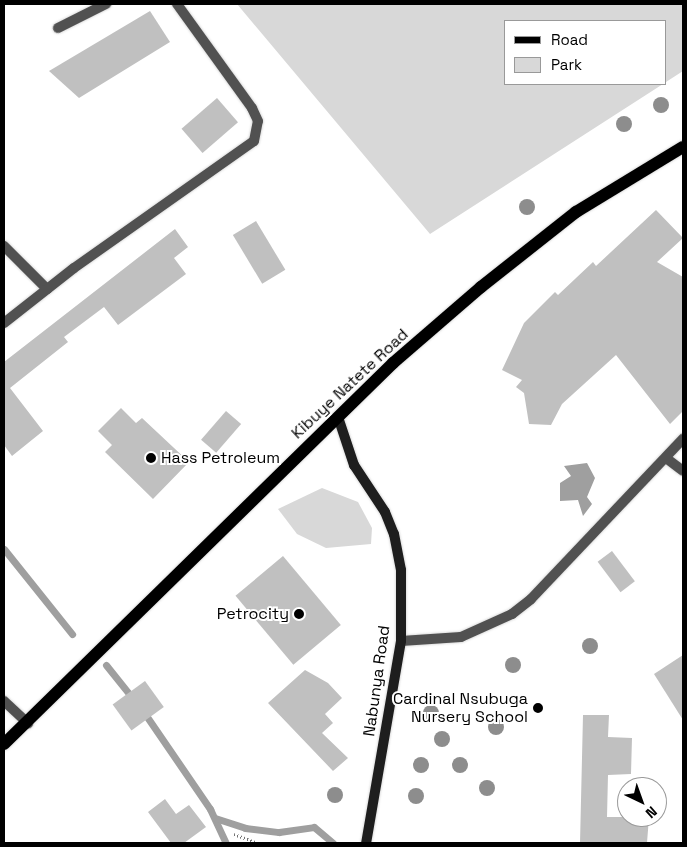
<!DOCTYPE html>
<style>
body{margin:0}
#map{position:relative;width:687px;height:847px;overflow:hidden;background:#fff;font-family:"Space Grotesk",sans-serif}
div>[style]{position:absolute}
.green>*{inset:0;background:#d8d8d8}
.water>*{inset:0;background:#9f9f9f}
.stream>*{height:7px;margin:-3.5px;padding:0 3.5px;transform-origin:3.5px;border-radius:3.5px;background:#9f9f9f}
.building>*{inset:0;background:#c0c0c0;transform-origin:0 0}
.path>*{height:3px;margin-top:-1.5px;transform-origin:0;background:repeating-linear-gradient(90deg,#737373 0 1px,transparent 0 3.5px)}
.roads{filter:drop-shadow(0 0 1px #dbdbdb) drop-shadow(0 0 1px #dbdbdb)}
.lane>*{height:10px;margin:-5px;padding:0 5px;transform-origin:5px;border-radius:5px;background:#515151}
.street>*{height:10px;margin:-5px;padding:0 5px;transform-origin:5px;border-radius:5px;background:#515151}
.secondary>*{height:10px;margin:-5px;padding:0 5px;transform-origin:5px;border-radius:5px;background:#1e1e1e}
.primary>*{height:12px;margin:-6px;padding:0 6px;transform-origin:6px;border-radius:6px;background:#000}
.trees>*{width:16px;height:16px;margin:-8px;border-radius:50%;background:#8d8d8d}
.dots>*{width:14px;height:14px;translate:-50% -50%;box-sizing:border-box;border:2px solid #fff;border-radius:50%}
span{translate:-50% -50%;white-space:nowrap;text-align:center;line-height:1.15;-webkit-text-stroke:4px #fff;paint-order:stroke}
.street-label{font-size:16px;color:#000}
.poi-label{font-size:16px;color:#000}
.left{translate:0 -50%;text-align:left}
.right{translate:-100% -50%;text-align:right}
.frame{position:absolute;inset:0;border:5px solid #000;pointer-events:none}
.legend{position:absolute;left:504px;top:20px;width:162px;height:65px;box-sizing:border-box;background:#fff;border:1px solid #999;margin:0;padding:6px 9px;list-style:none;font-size:15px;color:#000}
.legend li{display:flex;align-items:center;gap:10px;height:25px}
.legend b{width:25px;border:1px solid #999}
.north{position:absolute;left:617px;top:777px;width:50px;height:50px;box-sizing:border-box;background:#fff;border:1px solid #999;border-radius:50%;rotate:138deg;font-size:14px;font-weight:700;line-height:20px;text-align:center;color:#000}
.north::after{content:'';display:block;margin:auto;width:18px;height:22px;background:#000;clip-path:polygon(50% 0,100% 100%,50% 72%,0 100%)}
</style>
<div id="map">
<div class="green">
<i style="clip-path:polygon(237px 4px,683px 4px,683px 71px,666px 82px,666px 21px,506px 21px,506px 84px,663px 84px,430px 234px)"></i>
<i style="clip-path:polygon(322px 488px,358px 502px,372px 528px,371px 544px,326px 548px,297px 534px,278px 509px)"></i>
</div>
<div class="water">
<i style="clip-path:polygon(587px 463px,595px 478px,587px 497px,592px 504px,583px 516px,578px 500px,560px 501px,560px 483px,571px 476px,564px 466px)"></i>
</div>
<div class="stream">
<i style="left:4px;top:549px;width:109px;rotate:51.3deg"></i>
<i style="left:106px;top:665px;width:45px;rotate:51.3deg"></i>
<i style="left:143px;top:711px;width:119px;rotate:55.6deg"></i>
<i style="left:210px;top:809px;width:38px;rotate:65deg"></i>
<i style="left:215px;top:818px;width:32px;rotate:18deg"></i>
<i style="left:245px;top:828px;width:34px;rotate:7deg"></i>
<i style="left:279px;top:832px;width:35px;rotate:-8deg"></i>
<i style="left:314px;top:827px;width:25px;rotate:40deg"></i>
</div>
<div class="building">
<i style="clip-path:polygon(150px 11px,170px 42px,79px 98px,49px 71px)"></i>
<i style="left:217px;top:98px;width:32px;height:47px;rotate:49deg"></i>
<i style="clip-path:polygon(656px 210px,683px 238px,657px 262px,683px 277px,683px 411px,670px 424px,616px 355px,562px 404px,551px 425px,529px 424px,524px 393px,516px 387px,522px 380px,502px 370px,524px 323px,555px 292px,558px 295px,593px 262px,596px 266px)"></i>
<i style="left:256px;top:221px;width:57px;height:27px;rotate:59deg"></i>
<i style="clip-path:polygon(175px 229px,188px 247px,174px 258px,186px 274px,118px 325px,104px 307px,64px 337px,68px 342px,10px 388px,43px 431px,12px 456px,4px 445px,4px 362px)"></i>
<i style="clip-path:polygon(121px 408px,136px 423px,142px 418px,189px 462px,153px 499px,105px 452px,112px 445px,98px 431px)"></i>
<i style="left:226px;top:411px;width:20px;height:38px;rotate:41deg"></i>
<i style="left:612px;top:551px;width:38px;height:18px;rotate:53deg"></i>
<i style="left:283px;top:556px;width:90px;height:62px;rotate:50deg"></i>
<i style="clip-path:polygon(683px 655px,683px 720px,654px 674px)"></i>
<i style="clip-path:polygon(305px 670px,328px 683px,342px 698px,325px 714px,333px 723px,322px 733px,348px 758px,333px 771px,268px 703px)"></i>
<i style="left:145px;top:681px;width:32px;height:40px;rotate:54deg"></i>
<i style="clip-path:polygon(583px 715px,609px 715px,608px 737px,632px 738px,631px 774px,608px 775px,607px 817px,649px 817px,647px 843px,580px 843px)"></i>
<i style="clip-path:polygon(165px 799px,176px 814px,189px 805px,206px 827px,184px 843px,171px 843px,148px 812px)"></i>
</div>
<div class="path">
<i style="left:234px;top:834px;width:26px;rotate:21deg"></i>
</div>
<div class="roads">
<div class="lane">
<i style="left:58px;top:28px;width:54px;rotate:-26.6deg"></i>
<i style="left:4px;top:246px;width:61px;rotate:45deg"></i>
<i style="left:4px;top:323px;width:89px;rotate:-38.2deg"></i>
<i style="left:74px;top:268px;width:220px;rotate:-35.2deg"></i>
<i style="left:254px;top:141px;width:20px;rotate:-79deg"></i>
<i style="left:258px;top:121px;width:14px;rotate:-115deg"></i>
<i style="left:252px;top:108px;width:128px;rotate:-125.8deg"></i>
<i style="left:4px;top:701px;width:33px;rotate:43deg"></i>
</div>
<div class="street">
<i style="left:666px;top:458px;width:21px;rotate:37deg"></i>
<i style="left:401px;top:641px;width:60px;rotate:-3.8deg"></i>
<i style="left:461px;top:637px;width:56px;rotate:-24.3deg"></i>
<i style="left:512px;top:614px;width:24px;rotate:-38deg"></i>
<i style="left:531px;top:599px;width:221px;rotate:-46.5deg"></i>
</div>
<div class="secondary">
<i style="left:338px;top:417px;width:51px;rotate:71.6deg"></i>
<i style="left:354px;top:465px;width:56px;rotate:56.6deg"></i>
<i style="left:385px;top:512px;width:24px;rotate:68deg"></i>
<i style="left:394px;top:534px;width:37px;rotate:79deg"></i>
<i style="left:401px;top:570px;width:71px;rotate:90deg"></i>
<i style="left:401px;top:641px;width:205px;rotate:99.8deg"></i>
</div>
<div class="primary">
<i style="left:4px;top:744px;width:545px;rotate:-44.4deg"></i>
<i style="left:393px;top:363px;width:116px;rotate:-40.8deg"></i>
<i style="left:481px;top:287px;width:121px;rotate:-38.3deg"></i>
<i style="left:576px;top:212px;width:125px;rotate:-31.3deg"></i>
</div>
</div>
<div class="trees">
<i style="left:661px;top:105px"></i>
<i style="left:624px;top:124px"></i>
<i style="left:527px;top:207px"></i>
<i style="left:590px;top:646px"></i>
<i style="left:513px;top:665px"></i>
<i style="left:431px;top:713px"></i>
<i style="left:496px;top:727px"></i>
<i style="left:442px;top:739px"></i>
<i style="left:421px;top:765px"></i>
<i style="left:460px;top:765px"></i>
<i style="left:487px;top:788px"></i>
<i style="left:335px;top:795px"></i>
<i style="left:416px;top:796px"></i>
</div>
<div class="dots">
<i style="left:151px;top:458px;background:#000"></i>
<i style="left:299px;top:614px;background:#000"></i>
<i style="left:538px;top:708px;background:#000"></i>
</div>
<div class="street-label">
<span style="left:350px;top:384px;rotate:-43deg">Kibuye Natete Road</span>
<span style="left:377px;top:681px;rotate:-82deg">Nabunya Road</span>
</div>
<div class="poi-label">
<span class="left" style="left:161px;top:458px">Hass Petroleum</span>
<span class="right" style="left:289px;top:614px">Petrocity</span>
<span class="right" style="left:528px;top:708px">Cardinal Nsubuga<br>Nursery School</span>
</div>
<div class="frame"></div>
<ul class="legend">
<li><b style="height:6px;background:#000"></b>Road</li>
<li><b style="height:14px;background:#d8d8d8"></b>Park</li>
</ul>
<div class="north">N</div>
</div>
